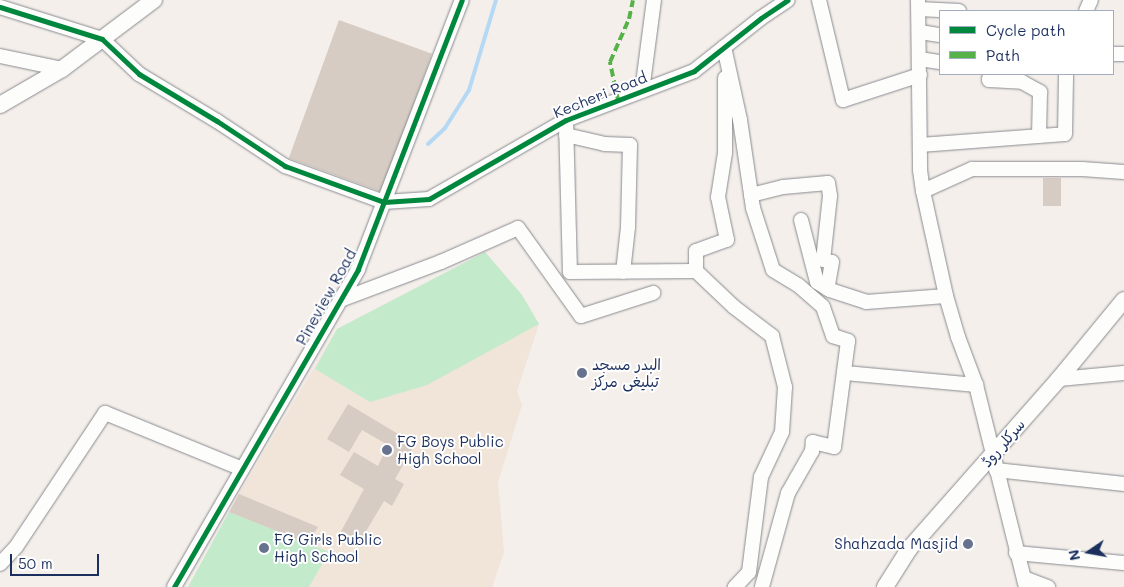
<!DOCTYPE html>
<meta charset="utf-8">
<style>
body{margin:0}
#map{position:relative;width:1124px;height:587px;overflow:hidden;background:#f4efea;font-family:Mali,"Playpen Sans Arabic",sans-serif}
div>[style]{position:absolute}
.built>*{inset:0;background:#f1e4d9}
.green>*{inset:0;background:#c4eacc}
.stream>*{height:4px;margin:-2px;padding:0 2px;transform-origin:2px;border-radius:2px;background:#b5d9f4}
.building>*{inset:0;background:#d6ccc3;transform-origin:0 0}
.roads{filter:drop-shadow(0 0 1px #898a91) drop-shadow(0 0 1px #898a91)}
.minor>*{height:14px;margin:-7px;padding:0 7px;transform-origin:7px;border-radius:7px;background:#fdfdfc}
.major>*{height:16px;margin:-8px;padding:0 8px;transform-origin:8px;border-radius:8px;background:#fdfdfc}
.quiet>*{height:4px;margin-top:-2px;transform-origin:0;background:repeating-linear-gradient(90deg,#55b248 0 8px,transparent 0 12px)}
.cycleway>*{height:5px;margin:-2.5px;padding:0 2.5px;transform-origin:2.5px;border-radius:2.5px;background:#00873e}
.dots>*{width:14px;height:14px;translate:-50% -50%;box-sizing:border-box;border:2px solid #fff;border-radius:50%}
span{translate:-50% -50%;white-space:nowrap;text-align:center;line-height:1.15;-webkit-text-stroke:4px #fff;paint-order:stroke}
.street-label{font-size:15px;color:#1b2f5e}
.poi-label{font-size:15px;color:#1b2f5e}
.left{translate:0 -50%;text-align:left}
.right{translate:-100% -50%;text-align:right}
.legend{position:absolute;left:939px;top:10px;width:175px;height:65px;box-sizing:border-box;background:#fff;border:1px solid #a4acbf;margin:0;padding:6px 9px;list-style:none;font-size:15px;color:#1b2f5e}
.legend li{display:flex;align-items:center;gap:10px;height:25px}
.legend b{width:25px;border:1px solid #a4acbf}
.north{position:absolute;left:1064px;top:527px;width:50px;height:50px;-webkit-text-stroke:4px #fff;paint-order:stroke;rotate:258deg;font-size:14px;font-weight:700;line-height:20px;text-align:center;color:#1b2f5e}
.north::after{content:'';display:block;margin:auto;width:18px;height:22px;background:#1b2f5e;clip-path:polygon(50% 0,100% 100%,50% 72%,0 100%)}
.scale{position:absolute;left:10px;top:554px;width:89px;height:22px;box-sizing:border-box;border:2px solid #1b2f5e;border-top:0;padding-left:6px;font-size:15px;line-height:18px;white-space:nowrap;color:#1b2f5e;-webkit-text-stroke:4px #fff;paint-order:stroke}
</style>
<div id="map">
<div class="built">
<i style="clip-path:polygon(485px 252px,522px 295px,539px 324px,517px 391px,522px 405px,498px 482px,504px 552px,492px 587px,188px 587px,239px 494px,337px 329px)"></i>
</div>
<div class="green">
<i style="clip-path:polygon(485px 252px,522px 295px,539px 324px,427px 385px,370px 402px,315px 369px,337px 329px)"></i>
<i style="clip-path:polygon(229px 512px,329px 552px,309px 587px,188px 587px)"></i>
</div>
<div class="stream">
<i style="left:428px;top:144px;width:23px;rotate:-43deg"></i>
<i style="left:445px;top:128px;width:45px;rotate:-57.7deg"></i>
<i style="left:469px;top:90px;width:94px;rotate:-73.3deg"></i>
</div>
<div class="building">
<i style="left:339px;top:20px;width:99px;height:147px;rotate:20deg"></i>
<i style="left:1043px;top:178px;width:18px;height:28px"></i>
<i style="clip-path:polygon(348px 404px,415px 444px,395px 479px,404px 484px,392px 506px,384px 501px,359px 543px,339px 535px,364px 489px,340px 475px,354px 452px,378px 466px,388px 445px,362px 430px,349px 452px,327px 439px)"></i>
<i style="clip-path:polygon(239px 494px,318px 527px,307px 543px,229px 512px)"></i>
</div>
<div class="roads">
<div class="minor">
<i style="left:819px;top:0;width:103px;rotate:76.5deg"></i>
<i style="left:843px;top:100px;width:81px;rotate:-18deg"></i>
<i style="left:918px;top:0;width:170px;rotate:89.3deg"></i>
<i style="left:920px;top:170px;width:21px;rotate:82deg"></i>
<i style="left:923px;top:191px;width:107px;rotate:77.6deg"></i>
<i style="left:946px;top:296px;width:43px;rotate:73.7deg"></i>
<i style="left:958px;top:337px;width:51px;rotate:69.4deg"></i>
<i style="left:976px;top:385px;width:208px;rotate:76.1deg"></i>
<i style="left:0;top:7px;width:107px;rotate:17.4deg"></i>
<i style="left:102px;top:39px;width:51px;rotate:43.4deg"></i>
<i style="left:139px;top:74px;width:91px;rotate:31.1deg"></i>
<i style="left:217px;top:121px;width:82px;rotate:33.5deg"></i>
<i style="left:285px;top:166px;width:105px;rotate:20deg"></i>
<i style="left:384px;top:202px;width:45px;rotate:-3.8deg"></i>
<i style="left:429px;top:199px;width:158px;rotate:-30deg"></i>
<i style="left:566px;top:120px;width:137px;rotate:-20.9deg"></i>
<i style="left:694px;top:71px;width:85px;rotate:-38.3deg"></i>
<i style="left:761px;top:18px;width:32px;rotate:-34deg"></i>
<i style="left:919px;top:9px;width:40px;rotate:2.9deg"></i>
<i style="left:1086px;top:11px;width:12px;rotate:-66deg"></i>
<i style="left:920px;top:32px;width:20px;rotate:9deg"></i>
<i style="left:724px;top:47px;width:75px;rotate:77.6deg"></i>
<i style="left:740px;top:120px;width:89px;rotate:81.6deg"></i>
<i style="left:753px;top:208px;width:65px;rotate:72.1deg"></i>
<i style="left:773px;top:270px;width:29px;rotate:31deg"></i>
<i style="left:798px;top:285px;width:33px;rotate:41deg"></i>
<i style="left:823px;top:307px;width:31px;rotate:71deg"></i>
<i style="left:833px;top:336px;width:16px;rotate:18deg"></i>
<i style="left:848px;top:341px;width:107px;rotate:97.5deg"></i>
<i style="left:834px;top:447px;width:22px;rotate:-167deg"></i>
<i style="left:813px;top:442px;width:9px;rotate:96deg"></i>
<i style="left:812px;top:451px;width:48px;rotate:119.7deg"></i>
<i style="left:788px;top:493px;width:98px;rotate:105.5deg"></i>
<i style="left:1113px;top:54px;width:11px"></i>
<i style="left:0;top:56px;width:63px;rotate:11.8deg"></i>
<i style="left:920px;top:59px;width:20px;rotate:9deg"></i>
<i style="left:990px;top:74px;width:6px;rotate:99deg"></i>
<i style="left:989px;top:80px;width:33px;rotate:3deg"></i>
<i style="left:1022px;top:82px;width:21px;rotate:29deg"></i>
<i style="left:1040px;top:92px;width:44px;rotate:91.3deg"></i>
<i style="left:642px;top:91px;width:92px;rotate:-82.5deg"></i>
<i style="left:566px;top:120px;width:152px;rotate:88.5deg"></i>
<i style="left:570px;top:272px;width:126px;rotate:-0.5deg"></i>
<i style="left:696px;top:271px;width:52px;rotate:43.5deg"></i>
<i style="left:734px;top:307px;width:48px;rotate:37.3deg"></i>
<i style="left:772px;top:336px;width:53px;rotate:75.7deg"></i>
<i style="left:785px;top:387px;width:45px;rotate:93.8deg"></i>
<i style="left:782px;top:432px;width:50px;rotate:115deg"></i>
<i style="left:761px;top:477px;width:96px;rotate:97.2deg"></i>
<i style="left:749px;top:572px;width:21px;rotate:133deg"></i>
<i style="left:566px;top:135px;width:39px;rotate:13deg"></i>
<i style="left:604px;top:144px;width:26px;rotate:2deg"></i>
<i style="left:630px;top:145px;width:82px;rotate:91.4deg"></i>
<i style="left:628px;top:227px;width:45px;rotate:96.3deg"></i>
<i style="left:920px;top:145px;width:145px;rotate:-4.3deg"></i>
<i style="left:1065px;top:134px;width:60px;rotate:-89deg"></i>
<i style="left:923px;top:191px;width:54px;rotate:-24.2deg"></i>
<i style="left:972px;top:169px;width:110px"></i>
<i style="left:1082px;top:169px;width:42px;rotate:4.1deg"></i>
<i style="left:751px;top:195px;width:33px;rotate:-14deg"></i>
<i style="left:783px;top:187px;width:45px;rotate:-5.1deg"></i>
<i style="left:828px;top:183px;width:13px;rotate:81deg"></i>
<i style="left:830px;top:196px;width:64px;rotate:96.2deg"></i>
<i style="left:823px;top:260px;width:9px;rotate:13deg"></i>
<i style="left:832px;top:262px;width:27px;rotate:100deg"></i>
<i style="left:801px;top:220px;width:64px;rotate:75.5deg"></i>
<i style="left:817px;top:282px;width:15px;rotate:32deg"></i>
<i style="left:830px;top:290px;width:38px;rotate:18deg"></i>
<i style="left:866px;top:302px;width:80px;rotate:-4.3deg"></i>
<i style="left:696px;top:271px;width:20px;rotate:-90deg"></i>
<i style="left:696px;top:251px;width:33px;rotate:-20deg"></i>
<i style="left:727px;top:240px;width:44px;rotate:-101.8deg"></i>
<i style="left:718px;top:197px;width:45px;rotate:-81deg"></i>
<i style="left:725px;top:153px;width:75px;rotate:-90deg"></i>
<i style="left:343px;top:299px;width:105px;rotate:-20.7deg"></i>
<i style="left:441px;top:262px;width:84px;rotate:-23.8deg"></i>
<i style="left:518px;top:228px;width:108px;rotate:54.4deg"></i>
<i style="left:581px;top:316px;width:76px;rotate:-17.7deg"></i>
<i style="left:845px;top:373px;width:132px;rotate:5.2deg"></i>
<i style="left:1059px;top:379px;width:65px;rotate:-5.3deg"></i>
<i style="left:996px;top:470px;width:129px;rotate:6.2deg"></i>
<i style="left:1016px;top:553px;width:108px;rotate:5.3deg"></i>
<i style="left:0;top:564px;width:23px;rotate:-47deg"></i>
<i style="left:16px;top:547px;width:161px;rotate:-56.4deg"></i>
<i style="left:105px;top:413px;width:148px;rotate:22.2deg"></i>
<i style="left:1024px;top:578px;width:26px;rotate:21deg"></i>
<i style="left:174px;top:587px;width:367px;rotate:-59.9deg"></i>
<i style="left:358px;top:269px;width:288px;rotate:-68.9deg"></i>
</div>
<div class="major">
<i style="left:0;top:105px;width:72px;rotate:-30.1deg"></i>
<i style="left:62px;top:69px;width:115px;rotate:-36.9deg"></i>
<i style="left:885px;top:587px;width:45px;rotate:-57.7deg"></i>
<i style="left:909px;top:549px;width:227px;rotate:-48.6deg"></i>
<i style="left:1059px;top:379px;width:102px;rotate:-50.6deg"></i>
</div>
</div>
<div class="quiet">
<i style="left:618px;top:100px;width:39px;rotate:-102deg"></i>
<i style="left:610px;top:62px;width:47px;rotate:-66.2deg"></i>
<i style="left:629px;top:19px;width:19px;rotate:-78deg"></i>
</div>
<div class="cycleway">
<i style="left:0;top:7px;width:107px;rotate:17.4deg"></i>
<i style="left:102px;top:39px;width:51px;rotate:43.4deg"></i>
<i style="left:139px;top:74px;width:91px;rotate:31.1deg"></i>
<i style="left:217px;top:121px;width:82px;rotate:33.5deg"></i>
<i style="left:285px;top:166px;width:105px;rotate:20deg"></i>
<i style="left:384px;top:202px;width:45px;rotate:-3.8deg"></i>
<i style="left:429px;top:199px;width:158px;rotate:-30deg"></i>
<i style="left:566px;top:120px;width:137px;rotate:-20.9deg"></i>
<i style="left:694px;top:71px;width:85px;rotate:-38.3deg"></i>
<i style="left:761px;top:18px;width:32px;rotate:-34deg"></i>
<i style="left:174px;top:587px;width:367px;rotate:-59.9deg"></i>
<i style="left:358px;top:269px;width:288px;rotate:-68.9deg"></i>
</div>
<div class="dots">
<i style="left:582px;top:373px;background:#67728f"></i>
<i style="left:387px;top:450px;background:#67728f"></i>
<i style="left:968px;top:544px;background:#67728f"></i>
<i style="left:264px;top:548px;background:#67728f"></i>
</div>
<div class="street-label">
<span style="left:600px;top:95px;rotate:-22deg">Kecheri Road</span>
<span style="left:326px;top:297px;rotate:-61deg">Pineview Road</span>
<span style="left:1003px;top:443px;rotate:-49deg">سرکلر روڈ</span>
</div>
<div class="poi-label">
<span class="left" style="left:592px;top:373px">البدر مسجد<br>تبلیغی مرکز</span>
<span class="left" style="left:397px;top:450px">FG Boys Public<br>High School</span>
<span class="left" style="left:274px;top:548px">FG Girls Public<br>High School</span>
<span class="right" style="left:958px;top:544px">Shahzada Masjid</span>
</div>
<ul class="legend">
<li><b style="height:6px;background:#00873e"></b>Cycle path</li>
<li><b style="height:6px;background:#55b248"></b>Path</li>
</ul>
<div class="north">N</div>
<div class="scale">50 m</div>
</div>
